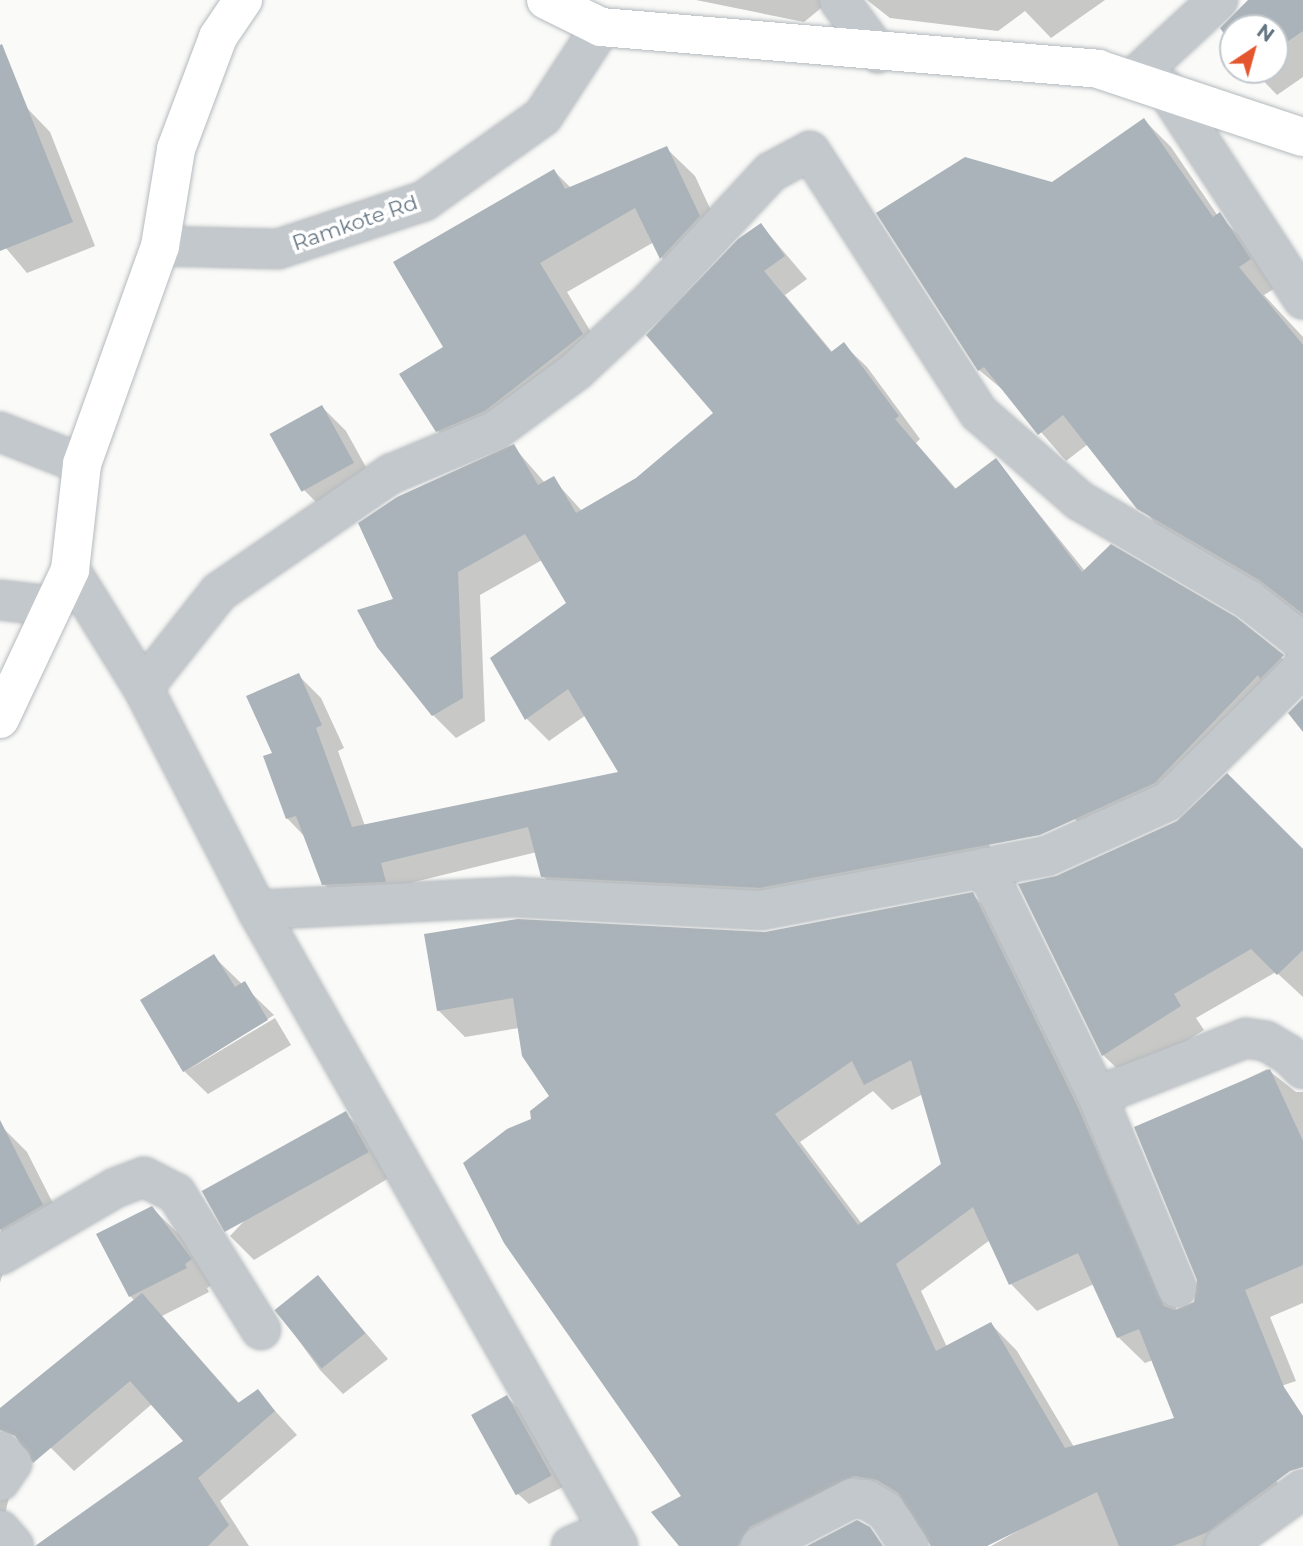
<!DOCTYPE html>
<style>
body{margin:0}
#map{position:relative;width:1303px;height:1546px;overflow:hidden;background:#fafaf8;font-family:Montserrat,sans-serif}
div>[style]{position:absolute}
.shadow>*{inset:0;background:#0003}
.building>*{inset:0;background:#aab3b9;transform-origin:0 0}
.roads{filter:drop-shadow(0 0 2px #b5babe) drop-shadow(0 0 2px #b5babe)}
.minor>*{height:38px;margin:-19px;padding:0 19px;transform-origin:19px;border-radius:19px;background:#c3c8cc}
.major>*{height:38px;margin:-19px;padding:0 19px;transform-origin:19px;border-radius:19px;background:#fff}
span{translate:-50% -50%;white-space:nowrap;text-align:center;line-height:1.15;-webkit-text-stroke:7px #fff;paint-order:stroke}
.street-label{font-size:21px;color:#657683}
.north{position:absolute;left:1219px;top:14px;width:70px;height:70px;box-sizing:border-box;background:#fff;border:2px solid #c1c8cd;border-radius:50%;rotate:36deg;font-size:19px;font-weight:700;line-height:28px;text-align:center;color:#657683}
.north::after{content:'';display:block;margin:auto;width:24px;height:32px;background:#e4572e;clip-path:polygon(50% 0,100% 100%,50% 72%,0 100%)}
</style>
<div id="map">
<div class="shadow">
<i style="clip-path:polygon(696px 0,831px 0,804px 22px)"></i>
<i style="clip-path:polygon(867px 0,1105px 0,1051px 38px,1025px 11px,998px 31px,890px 18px)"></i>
<i style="clip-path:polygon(1251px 0,1303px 0,1303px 77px,1277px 95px,1253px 70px,1275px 70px,1275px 28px,1233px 28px,1233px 43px,1222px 28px)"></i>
<i style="clip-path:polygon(27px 108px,50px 132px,95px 246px,27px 273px,0 241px,0 119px)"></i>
<i style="clip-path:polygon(1144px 120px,1171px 147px,1218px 216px,1247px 242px,1277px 287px,1264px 295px,1303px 337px,1303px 618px,1166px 536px,1088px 444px,1066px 461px,1009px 395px,979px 370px,1052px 183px)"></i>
<i style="clip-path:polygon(666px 148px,695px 176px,727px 245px,690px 286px,662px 258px,654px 242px,567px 292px,610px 364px,465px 459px,437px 430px,445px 348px,554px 171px,571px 188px)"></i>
<i style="clip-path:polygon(761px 225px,807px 279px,785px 295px,833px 353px,844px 345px,867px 367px,920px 439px,916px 443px,957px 490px,996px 461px,1085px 571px,1235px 619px,1303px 676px,1092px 837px,1070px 814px,989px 844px,998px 870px,835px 891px,566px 899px,543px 876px,537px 852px,402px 885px,347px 907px,324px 884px,306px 838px,287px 818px,275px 754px,298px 675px,321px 698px,344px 748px,338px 751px,365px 826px,621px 773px,586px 715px,549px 741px,526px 718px,569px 604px,542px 560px,480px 595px,485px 721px,456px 738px,433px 715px,396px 600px,513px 446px,545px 483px,553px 479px,582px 511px,637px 480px,716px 413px)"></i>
<i style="clip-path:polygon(322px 407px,346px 431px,377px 487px,328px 514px,304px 490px)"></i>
<i style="clip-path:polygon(1303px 851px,1303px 997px,1276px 972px,1196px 1018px,1204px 1030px,1127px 1078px,1103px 1055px)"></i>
<i style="clip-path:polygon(evenodd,972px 894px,999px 921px,1103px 1133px,1177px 1311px,1195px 1303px,1199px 1280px,1138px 1133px,1267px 1069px,1296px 1092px,1303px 1092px,1303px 1303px,1270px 1317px,1296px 1381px,1254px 1395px,1287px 1519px,1251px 1546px,991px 1546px,1046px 1515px,983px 1546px,930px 1546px,929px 1534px,913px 1511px,880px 1502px,791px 1546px,681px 1546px,683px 1496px,533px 1120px,551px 1097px,519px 1028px,465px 1037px,438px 1010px,760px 934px,972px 894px,873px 1091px,892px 1110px,923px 1094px,943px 1164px,862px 1224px,800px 1142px,873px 1091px,972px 894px,990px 1240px,1011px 1284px,1037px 1311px,1094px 1284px,1118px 1337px,1145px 1363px,1153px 1360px,1177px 1420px,1074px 1447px,1017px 1351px,991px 1324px,947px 1347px,921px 1291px,990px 1240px)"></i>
<i style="clip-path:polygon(213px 956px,274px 1015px,188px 1070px,275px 1018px,291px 1045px,208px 1094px,184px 1071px)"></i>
<i style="clip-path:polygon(345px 1113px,369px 1137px,392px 1176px,254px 1260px,230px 1236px)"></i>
<i style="clip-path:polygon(3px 1128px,27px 1152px,66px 1229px,4px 1269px,0 1283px)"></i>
<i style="clip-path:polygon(152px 1208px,190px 1245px,214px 1284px,207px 1288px,209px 1292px,162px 1316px,240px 1404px,258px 1392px,297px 1435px,220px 1501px,249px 1546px,102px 1546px,186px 1442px,152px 1404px,74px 1471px,51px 1448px,23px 1393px,135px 1301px,130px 1296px)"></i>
<i style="clip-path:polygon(318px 1277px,388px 1359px,343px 1394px,320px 1370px,276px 1309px)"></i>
<i style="clip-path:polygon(507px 1397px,519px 1409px,563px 1487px,529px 1504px,517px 1493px)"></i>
<i style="clip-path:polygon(0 1436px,10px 1493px,0 1535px)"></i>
</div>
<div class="building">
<i style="clip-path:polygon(1248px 0,1303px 0,1303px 31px,1275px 50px,1275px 28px,1233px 28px,1233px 46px,1220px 28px)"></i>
<i style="clip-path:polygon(2px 44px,73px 222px,0 251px,0 45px)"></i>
<i style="clip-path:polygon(1144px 118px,1213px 217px,1220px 212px,1251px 259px,1239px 267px,1303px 345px,1303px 614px,1259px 580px,1137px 509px,1063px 415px,1038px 435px,984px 367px,978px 371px,876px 213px,965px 157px,1052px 182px)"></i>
<i style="clip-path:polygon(667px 146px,700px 216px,660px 259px,635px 208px,540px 263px,583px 334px,485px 411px,436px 432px,399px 374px,443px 347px,393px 262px,554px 169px,565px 189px)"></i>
<i style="clip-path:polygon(761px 223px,785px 256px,764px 271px,831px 352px,844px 342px,899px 416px,895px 419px,955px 489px,996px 458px,1082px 572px,1111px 544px,1236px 617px,1284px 655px,1260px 679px,1258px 675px,1155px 783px,1040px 835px,760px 888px,541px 877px,528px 827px,381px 863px,386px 882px,322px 885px,296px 816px,286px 819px,263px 756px,272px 753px,246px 696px,299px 673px,322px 725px,316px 728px,352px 827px,618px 772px,568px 689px,525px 720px,490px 658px,566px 603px,525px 534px,458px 572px,463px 698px,432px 716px,377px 647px,357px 610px,393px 599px,358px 523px,397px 497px,514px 444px,538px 485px,554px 476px,576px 513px,636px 478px,713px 413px,646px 335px,738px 239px)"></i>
<i style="left:322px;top:405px;width:66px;height:60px;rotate:61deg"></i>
<i style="clip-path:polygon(1303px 698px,1303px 732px,1288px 713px)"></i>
<i style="clip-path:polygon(1227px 773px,1303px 849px,1303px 950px,1277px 975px,1251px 949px,1174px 994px,1181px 1006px,1102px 1056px,1018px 884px,1056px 876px,1177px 821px)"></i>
<i style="clip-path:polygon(evenodd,973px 892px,1077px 1105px,1164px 1306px,1175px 1310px,1194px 1302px,1197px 1280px,1134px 1127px,1270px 1069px,1303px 1141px,1303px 1265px,1245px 1290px,1284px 1387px,1303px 1416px,1303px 1467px,1290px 1471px,1208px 1532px,1173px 1546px,1119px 1546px,1097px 1492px,987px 1546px,931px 1546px,898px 1493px,877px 1480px,854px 1476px,750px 1527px,738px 1546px,679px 1546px,651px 1512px,681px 1496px,504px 1243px,463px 1163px,507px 1129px,531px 1119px,530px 1111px,549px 1096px,522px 1056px,513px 998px,437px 1011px,424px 934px,518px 919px,765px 932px,973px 892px,911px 1060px,941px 1164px,858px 1225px,775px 1114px,852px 1061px,864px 1085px,911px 1060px,973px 892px,973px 1207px,1009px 1285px,1078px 1253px,1117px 1338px,1139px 1329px,1174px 1418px,1065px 1448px,991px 1322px,936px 1351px,896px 1264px,973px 1207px)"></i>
<i style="clip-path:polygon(214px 954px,235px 987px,245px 981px,268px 1020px,183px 1072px,140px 1000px)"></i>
<i style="left:346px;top:1111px;width:47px;height:165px;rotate:61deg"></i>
<i style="clip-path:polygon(0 1120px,43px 1205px,0 1230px)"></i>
<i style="clip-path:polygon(152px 1206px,192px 1259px,185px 1264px,187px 1268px,129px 1297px,96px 1234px)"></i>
<i style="left:318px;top:1275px;width:75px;height:56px;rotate:51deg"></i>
<i style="clip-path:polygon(142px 1293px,238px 1403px,258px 1389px,275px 1411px,198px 1478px,229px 1525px,208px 1546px,35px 1546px,183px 1441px,130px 1381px,33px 1463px,15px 1436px,0 1430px,0 1408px)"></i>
<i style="left:507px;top:1395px;width:92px;height:41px;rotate:61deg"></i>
<i style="clip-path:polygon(857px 1520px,870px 1527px,883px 1546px,807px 1546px)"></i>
</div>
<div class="roads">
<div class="minor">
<i style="left:839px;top:0;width:66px;rotate:53.7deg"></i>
<i style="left:1133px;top:79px;width:116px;rotate:-42.9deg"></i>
<i style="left:1166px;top:89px;width:251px;rotate:56.9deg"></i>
<i style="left:160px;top:246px;width:118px;rotate:1.5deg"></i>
<i style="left:278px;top:249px;width:154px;rotate:-18.2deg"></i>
<i style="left:424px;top:201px;width:146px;rotate:-35.5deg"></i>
<i style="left:543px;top:116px;width:106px;rotate:-56.9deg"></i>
<i style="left:0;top:432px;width:88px;rotate:21.3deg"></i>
<i style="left:70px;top:570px;width:139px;rotate:58.3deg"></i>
<i style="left:143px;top:688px;width:250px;rotate:62.8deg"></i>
<i style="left:257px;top:910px;width:731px;rotate:60.42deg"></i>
<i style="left:0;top:600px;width:53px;rotate:6.5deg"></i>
<i style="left:143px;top:688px;width:122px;rotate:-51.6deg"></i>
<i style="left:219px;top:592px;width:209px;rotate:-34.5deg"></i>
<i style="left:391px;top:474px;width:114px;rotate:-22.7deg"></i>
<i style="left:496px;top:430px;width:101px;rotate:-36.5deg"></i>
<i style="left:577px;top:370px;width:100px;rotate:-43deg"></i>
<i style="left:650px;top:302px;width:178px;rotate:-47.1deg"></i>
<i style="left:771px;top:172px;width:44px;rotate:-28.3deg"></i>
<i style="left:810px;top:151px;width:312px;rotate:57.2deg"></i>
<i style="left:979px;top:413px;width:134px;rotate:41.1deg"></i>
<i style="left:1080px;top:501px;width:194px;rotate:30.3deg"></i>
<i style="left:1248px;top:599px;width:70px;rotate:38deg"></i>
<i style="left:985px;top:867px;width:255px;rotate:63.9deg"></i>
<i style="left:1097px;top:1096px;width:208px;rotate:67.4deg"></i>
<i style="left:257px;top:910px;width:256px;rotate:-2.9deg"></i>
<i style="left:513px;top:897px;width:248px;rotate:3deg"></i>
<i style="left:761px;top:910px;width:291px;rotate:-10.7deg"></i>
<i style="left:1047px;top:856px;width:133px;rotate:-24.4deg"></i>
<i style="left:1168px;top:801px;width:190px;rotate:-44.8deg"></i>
<i style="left:1097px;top:1096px;width:160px;rotate:-21.3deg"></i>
<i style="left:1246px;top:1038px;width:20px;rotate:9deg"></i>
<i style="left:1266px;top:1041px;width:26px;rotate:31deg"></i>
<i style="left:1288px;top:1054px;width:21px;rotate:45deg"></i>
<i style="left:0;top:1255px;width:133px;rotate:-30.2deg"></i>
<i style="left:115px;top:1188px;width:31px;rotate:-21deg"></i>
<i style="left:144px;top:1177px;width:36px;rotate:27deg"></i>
<i style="left:176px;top:1193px;width:161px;rotate:58.2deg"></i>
<i style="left:0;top:1451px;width:17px;rotate:45deg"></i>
<i style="left:12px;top:1463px;width:22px;rotate:124deg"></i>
<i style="left:0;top:1530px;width:21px;rotate:49deg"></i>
<i style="left:571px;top:1546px;width:41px;rotate:-22.8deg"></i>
<i style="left:760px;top:1546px;width:104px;rotate:-27.6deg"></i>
<i style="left:852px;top:1498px;width:14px;rotate:4deg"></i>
<i style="left:866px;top:1499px;width:23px;rotate:31deg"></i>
<i style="left:886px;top:1511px;width:42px;rotate:56.7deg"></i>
<i style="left:1224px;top:1546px;width:97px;rotate:-35.8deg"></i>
</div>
<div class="major">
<i style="left:546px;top:0;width:61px;rotate:26.1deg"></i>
<i style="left:601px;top:27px;width:499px;rotate:4.8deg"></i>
<i style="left:1098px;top:69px;width:216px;rotate:18.4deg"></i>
<i style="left:0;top:719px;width:165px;rotate:-64.8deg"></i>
<i style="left:70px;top:570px;width:107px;rotate:-83.5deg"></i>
<i style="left:82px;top:464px;width:232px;rotate:-70.3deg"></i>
<i style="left:160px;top:246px;width:98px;rotate:-80.6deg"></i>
<i style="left:176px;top:149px;width:120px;rotate:-69.4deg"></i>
<i style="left:218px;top:37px;width:45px;rotate:-56deg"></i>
</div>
</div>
<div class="street-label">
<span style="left:355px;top:223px;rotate:-19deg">Ramkote Rd</span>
</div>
<div class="north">N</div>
</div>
